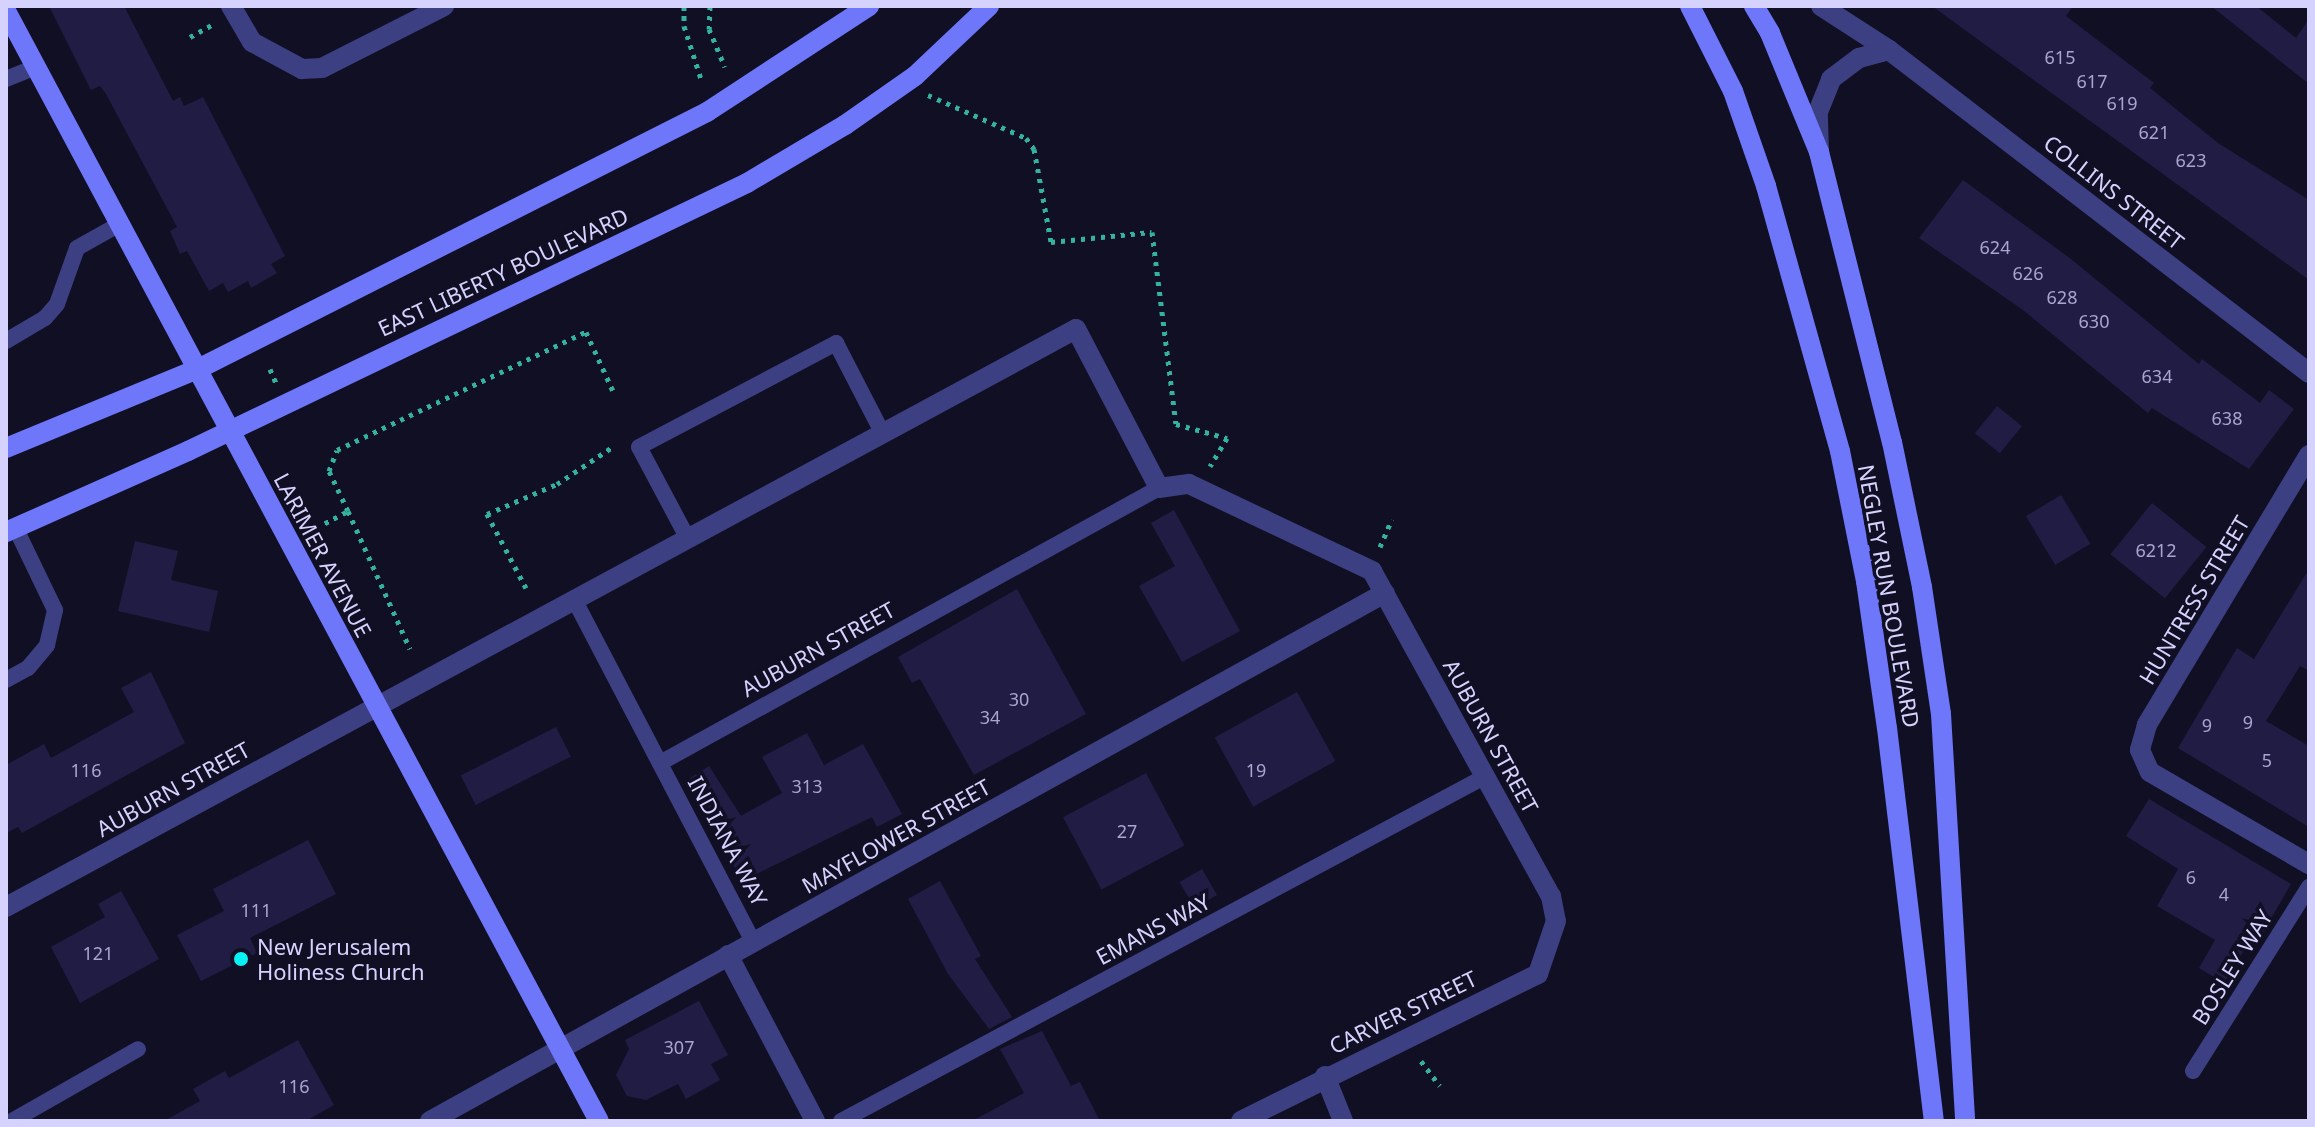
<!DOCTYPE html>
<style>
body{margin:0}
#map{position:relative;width:2315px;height:1127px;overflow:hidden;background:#110f24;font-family:"Noto Sans",sans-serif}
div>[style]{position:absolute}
.building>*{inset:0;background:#211c44;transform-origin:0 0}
.path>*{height:5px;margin-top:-2.5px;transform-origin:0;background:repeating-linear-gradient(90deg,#33b2a0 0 4px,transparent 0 10px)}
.lane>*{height:16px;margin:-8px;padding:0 8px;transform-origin:8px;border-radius:8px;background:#3c3f81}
.street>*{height:20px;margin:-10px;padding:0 10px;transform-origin:10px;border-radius:10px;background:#3c3f81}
.secondary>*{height:20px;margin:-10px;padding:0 10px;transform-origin:10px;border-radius:10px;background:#6e76fa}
.dots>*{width:22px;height:22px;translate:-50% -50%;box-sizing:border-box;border:4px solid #110f24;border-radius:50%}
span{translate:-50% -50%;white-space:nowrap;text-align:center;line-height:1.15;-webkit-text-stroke:7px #110f24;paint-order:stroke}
.number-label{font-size:18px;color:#a8a5d0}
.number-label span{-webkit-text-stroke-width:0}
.street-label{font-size:22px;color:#d5d3fe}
.poi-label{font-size:22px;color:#d5d3fe}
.left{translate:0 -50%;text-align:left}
.frame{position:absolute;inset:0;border:8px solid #d5d3fe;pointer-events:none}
</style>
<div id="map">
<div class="building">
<i style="clip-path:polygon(49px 6px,124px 6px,173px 101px,180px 97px,184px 106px,203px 97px,285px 256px,271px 264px,277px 273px,251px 288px,248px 281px,228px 292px,223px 283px,209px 291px,187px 251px,180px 254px,170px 231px,177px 227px,106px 94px,100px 86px,91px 90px)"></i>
<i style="clip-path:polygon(1932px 6px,2073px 6px,2066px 16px,2154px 83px,2150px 88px,2218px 143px,2309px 200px,2309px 280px)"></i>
<i style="clip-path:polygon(2211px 6px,2256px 6px,2296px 38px,2309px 19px,2309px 84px)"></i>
<i style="clip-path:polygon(1963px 180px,2071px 259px,2199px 364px,2202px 359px,2260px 403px,2269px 390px,2294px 409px,2249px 469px,2152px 408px,2148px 413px,2023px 310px,1919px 238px)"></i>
<i style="left:1997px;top:406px;width:32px;height:35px;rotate:39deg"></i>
<i style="left:2061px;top:495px;width:57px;height:41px;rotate:59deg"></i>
<i style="left:2152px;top:503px;width:70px;height:66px;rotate:39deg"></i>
<i style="clip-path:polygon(1174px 510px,1240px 631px,1182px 662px,1139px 586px,1175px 566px,1151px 523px)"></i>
<i style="clip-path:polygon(135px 541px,178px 551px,171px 580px,218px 591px,209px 632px,118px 611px)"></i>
<i style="clip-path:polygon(2309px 569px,2309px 671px,2300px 666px,2266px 721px,2309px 746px,2309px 827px,2178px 748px,2237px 648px,2254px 659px)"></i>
<i style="clip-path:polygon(1017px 589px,1086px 714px,974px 775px,920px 679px,912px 683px,898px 657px)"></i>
<i style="clip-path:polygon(151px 672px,185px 743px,22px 833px,18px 827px,6px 833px,6px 765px,44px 744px,51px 758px,134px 712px,121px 688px)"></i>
<i style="left:1297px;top:692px;width:79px;height:94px;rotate:61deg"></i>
<i style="left:556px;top:727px;width:33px;height:107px;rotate:63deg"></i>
<i style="clip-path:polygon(807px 733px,824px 765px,863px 744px,902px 814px,877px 827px,872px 817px,742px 881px,687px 780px,709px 766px,741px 816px,782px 793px,762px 757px)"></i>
<i style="left:1146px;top:773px;width:82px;height:94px;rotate:62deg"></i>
<i style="clip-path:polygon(2149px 799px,2291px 884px,2254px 948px,2248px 944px,2224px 983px,2199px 968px,2215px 940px,2157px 906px,2178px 869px,2126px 836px)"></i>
<i style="clip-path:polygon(308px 840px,336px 894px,250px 938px,257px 953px,201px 981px,177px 935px,224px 911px,213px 889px)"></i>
<i style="left:1202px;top:869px;width:30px;height:26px;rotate:60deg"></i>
<i style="clip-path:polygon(940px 881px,981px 956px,975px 959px,1012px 1017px,989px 1029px,948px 974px,908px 899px)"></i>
<i style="clip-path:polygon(121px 891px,159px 959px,80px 1003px,51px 947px,105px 917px,98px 904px)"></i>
<i style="clip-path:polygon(699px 1001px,728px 1055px,711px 1064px,720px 1080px,686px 1099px,678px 1084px,646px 1100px,627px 1096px,616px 1075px,629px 1049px,625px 1040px)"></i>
<i style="clip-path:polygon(1042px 1031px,1071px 1086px,1080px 1082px,1100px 1121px,972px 1121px,1024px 1093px,1000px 1049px)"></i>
<i style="clip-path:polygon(298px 1040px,334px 1105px,306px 1121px,164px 1121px,200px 1101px,193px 1089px,225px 1071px,229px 1078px)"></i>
</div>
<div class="path">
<i style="left:684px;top:6px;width:20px;rotate:90deg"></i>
<i style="left:684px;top:26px;width:56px;rotate:72.2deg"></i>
<i style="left:710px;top:6px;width:23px;rotate:92deg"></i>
<i style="left:709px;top:29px;width:41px;rotate:67.2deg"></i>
<i style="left:190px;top:37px;width:26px;rotate:-29deg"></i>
<i style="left:928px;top:95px;width:107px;rotate:23.7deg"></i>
<i style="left:1026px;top:138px;width:14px;rotate:54deg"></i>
<i style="left:1034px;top:149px;width:95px;rotate:79.6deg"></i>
<i style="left:1051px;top:242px;width:101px;rotate:-5.7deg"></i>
<i style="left:1152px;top:232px;width:193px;rotate:82.9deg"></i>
<i style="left:1176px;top:424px;width:53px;rotate:15.4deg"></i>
<i style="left:1227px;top:438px;width:33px;rotate:121deg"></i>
<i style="left:270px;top:369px;width:15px;rotate:67deg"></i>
<i style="left:348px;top:511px;width:44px;rotate:-115.4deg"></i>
<i style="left:329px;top:471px;width:22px;rotate:-69deg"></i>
<i style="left:337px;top:450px;width:276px;rotate:-25.4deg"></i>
<i style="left:586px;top:332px;width:65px;rotate:65.4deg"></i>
<i style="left:316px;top:528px;width:36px;rotate:-28deg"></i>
<i style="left:348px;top:511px;width:151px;rotate:65.8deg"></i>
<i style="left:1380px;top:547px;width:30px;rotate:-67deg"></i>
<i style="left:526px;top:588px;width:84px;rotate:-117.8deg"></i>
<i style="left:487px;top:514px;width:76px;rotate:-23.2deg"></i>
<i style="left:557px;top:484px;width:65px;rotate:-33.7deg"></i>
<i style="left:1421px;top:1061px;width:31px;rotate:53deg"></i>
</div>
<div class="lane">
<i style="left:6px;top:79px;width:32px;rotate:-22deg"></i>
<i style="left:6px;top:341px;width:45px;rotate:-30.5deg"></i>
<i style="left:45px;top:318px;width:18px;rotate:-49deg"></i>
<i style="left:57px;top:304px;width:59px;rotate:-70.3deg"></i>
<i style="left:77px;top:248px;width:49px;rotate:-29.2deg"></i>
<i style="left:688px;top:539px;width:104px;rotate:-118deg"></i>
<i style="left:639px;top:447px;width:223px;rotate:-27.8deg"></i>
<i style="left:836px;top:343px;width:102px;rotate:62.7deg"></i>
<i style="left:575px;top:601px;width:384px;rotate:62.4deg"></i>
<i style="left:6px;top:680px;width:25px;rotate:-29deg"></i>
<i style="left:28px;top:668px;width:30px;rotate:-50deg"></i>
<i style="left:47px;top:645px;width:36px;rotate:-77deg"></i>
<i style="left:55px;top:610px;width:92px;rotate:-115.7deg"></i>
<i style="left:660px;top:763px;width:570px;rotate:-28.86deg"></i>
<i style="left:2193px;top:1071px;width:218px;rotate:-57.8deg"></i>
<i style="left:12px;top:1121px;width:145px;rotate:-29.7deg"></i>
<i style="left:841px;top:1121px;width:731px;rotate:-28.14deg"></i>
</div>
<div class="street">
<i style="left:231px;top:6px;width:42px;rotate:59.7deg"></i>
<i style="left:252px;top:42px;width:57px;rotate:28.4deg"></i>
<i style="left:302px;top:69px;width:20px;rotate:-3deg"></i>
<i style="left:322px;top:68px;width:137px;rotate:-26.9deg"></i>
<i style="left:1821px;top:6px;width:81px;rotate:32.9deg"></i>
<i style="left:1889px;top:50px;width:530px;rotate:37.56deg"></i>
<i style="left:1819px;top:150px;width:38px;rotate:-92deg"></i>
<i style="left:1818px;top:112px;width:35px;rotate:-68deg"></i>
<i style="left:1831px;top:79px;width:35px;rotate:-37deg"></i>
<i style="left:1859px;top:58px;width:31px;rotate:-15deg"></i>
<i style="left:2309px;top:455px;width:315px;rotate:121deg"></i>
<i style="left:2147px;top:725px;width:26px;rotate:106deg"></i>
<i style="left:2140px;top:750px;width:24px;rotate:66deg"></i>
<i style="left:2150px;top:772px;width:184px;rotate:30.1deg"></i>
<i style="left:6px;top:907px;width:1216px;rotate:-28.38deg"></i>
<i style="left:1076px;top:329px;width:179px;rotate:62.4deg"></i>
<i style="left:1159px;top:488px;width:30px;rotate:-8deg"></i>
<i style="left:1189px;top:484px;width:203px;rotate:25.4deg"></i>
<i style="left:1372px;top:571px;width:371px;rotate:61.2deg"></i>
<i style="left:1551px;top:896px;width:25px;rotate:79deg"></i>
<i style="left:1556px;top:921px;width:56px;rotate:108.8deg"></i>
<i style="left:1538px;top:974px;width:331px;rotate:153.7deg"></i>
<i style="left:728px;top:955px;width:187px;rotate:62.3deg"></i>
<i style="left:1325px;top:1076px;width:48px;rotate:68.2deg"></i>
<i style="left:430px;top:1121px;width:1091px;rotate:-28.94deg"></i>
</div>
<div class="secondary">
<i style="left:1690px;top:6px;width:95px;rotate:63.2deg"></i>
<i style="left:1733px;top:91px;width:101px;rotate:70.8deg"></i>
<i style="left:1766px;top:186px;width:275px;rotate:74.4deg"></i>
<i style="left:1840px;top:451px;width:133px;rotate:78.7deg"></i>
<i style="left:1866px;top:581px;width:148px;rotate:81.9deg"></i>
<i style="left:1887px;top:728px;width:396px;rotate:83.2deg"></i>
<i style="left:1754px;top:6px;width:31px;rotate:59deg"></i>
<i style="left:1770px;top:33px;width:129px;rotate:67.6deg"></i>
<i style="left:1819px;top:152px;width:299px;rotate:75.9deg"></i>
<i style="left:1892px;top:442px;width:148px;rotate:78.3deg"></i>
<i style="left:1922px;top:587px;width:128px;rotate:81.5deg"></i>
<i style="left:1941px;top:714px;width:408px;rotate:86.6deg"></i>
<i style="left:6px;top:11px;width:1258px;rotate:61.89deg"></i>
<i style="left:6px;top:448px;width:208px;rotate:-22.4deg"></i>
<i style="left:198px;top:369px;width:570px;rotate:-26.79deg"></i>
<i style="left:707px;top:112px;width:194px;rotate:-33.2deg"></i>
<i style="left:6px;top:532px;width:199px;rotate:-24deg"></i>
<i style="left:188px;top:451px;width:620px;rotate:-25.61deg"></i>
<i style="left:747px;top:183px;width:114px;rotate:-30.6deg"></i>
<i style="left:845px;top:125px;width:85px;rotate:-35deg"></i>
<i style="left:915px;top:76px;width:102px;rotate:-43.4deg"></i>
</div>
<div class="dots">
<i style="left:241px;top:959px;background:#08f1f5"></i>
</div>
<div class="number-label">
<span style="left:2060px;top:57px">615</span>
<span style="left:2092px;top:81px">617</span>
<span style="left:2122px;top:103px">619</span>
<span style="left:2154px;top:132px">621</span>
<span style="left:2191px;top:160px">623</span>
<span style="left:1995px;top:247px">624</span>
<span style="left:2028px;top:273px">626</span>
<span style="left:2062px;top:297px">628</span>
<span style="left:2094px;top:321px">630</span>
<span style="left:2157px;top:376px">634</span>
<span style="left:2227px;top:418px">638</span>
<span style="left:2156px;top:550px">6212</span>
<span style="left:1019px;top:699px">30</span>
<span style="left:990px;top:717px">34</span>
<span style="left:2248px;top:722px">9</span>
<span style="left:2207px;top:725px">9</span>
<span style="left:2267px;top:760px">5</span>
<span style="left:86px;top:770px">116</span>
<span style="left:1256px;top:770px">19</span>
<span style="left:807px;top:786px">313</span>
<span style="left:1127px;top:831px">27</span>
<span style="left:2191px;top:877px">6</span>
<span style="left:2224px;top:894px">4</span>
<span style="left:256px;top:910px">111</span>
<span style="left:98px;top:953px">121</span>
<span style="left:679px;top:1047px">307</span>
<span style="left:294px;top:1086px">116</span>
</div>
<div class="street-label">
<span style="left:2114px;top:192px;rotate:38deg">COLLINS STREET</span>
<span style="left:503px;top:272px;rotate:-25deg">EAST LIBERTY BOULEVARD</span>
<span style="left:323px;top:555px;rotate:62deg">LARIMER AVENUE</span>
<span style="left:1889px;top:596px;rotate:80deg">NEGLEY RUN BOULEVARD</span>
<span style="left:2194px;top:600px;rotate:-59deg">HUNTRESS STREET</span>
<span style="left:818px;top:649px;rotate:-29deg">AUBURN STREET</span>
<span style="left:1491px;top:736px;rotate:61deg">AUBURN STREET</span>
<span style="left:173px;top:789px;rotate:-29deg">AUBURN STREET</span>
<span style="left:896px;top:836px;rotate:-29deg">MAYFLOWER STREET</span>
<span style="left:728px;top:841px;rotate:62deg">INDIANA WAY</span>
<span style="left:1153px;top:929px;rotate:-28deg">EMANS WAY</span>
<span style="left:2232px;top:967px;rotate:-58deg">BOSLEY WAY</span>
<span style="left:1403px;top:1012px;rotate:-26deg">CARVER STREET</span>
</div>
<div class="poi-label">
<span class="left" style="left:257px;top:959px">New Jerusalem<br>Holiness Church</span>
</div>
<div class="frame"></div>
</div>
